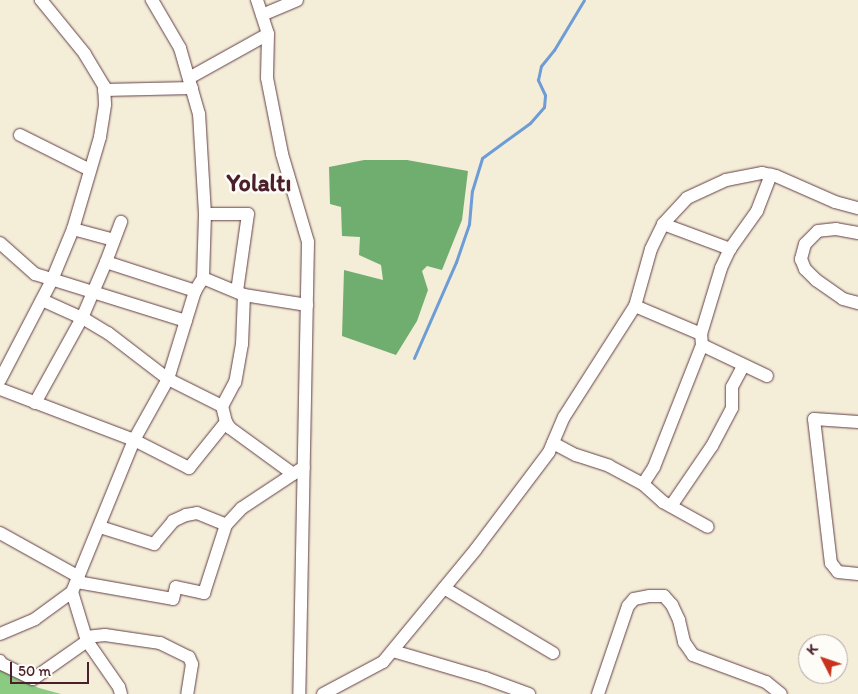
<!DOCTYPE html>
<meta charset="utf-8">
<style>
body{margin:0}
#map{position:relative;width:858px;height:694px;overflow:hidden;background:#f4edd8;font-family:Itim,sans-serif}
div>[style]{position:absolute}
.green>*{inset:0;background:#8bca81}
.forest>*{inset:0;background:#70ae6f}
.stream>*{height:3px;margin:-1.5px;padding:0 1.5px;transform-origin:1.5px;border-radius:1.5px;background:#6d9cd6}
.roads{filter:drop-shadow(0 0 1px #643e45) drop-shadow(0 0 1px #643e45)}
.street>*{height:12px;margin:-6px;padding:0 6px;transform-origin:6px;border-radius:6px;background:#fff}
span{translate:-50% -50%;white-space:nowrap;text-align:center;line-height:1.15;-webkit-text-stroke:5px #fdfcf7;paint-order:stroke}
.district-label{font-size:24px;color:#4a1f2b;font-weight:700}
.north{position:absolute;left:798px;top:634px;width:50px;height:50px;box-sizing:border-box;background:#fdfcf7;border:1px solid #b5a4a5;border-radius:50%;rotate:311deg;font-size:14px;font-weight:700;line-height:20px;text-align:center;color:#4a1f2b}
.north::after{content:'';display:block;margin:auto;width:18px;height:22px;background:#c8321e;clip-path:polygon(50% 0,100% 100%,50% 72%,0 100%)}
.scale{position:absolute;left:10px;top:662px;width:79px;height:22px;box-sizing:border-box;border:2px solid #4a1f2b;border-top:0;padding-left:6px;font-size:15px;line-height:18px;white-space:nowrap;color:#4a1f2b;-webkit-text-stroke:4px #fdfcf7;paint-order:stroke}
</style>
<div id="map">
<div class="green">
<i style="clip-path:polygon(0 670px,39px 688px,61px 694px,0 694px)"></i>
</div>
<div class="forest">
<i style="clip-path:polygon(364px 160px,407px 160px,468px 171px,462px 220px,442px 270px,427px 266px,422px 271px,428px 290px,417px 321px,396px 355px,342px 336px,344px 270px,383px 280px,381px 265px,359px 255px,360px 237px,342px 236px,341px 207px,330px 204px,329px 167px)"></i>
</div>
<div class="stream">
<i style="left:414px;top:358px;width:105px;rotate:-66.4deg"></i>
<i style="left:456px;top:262px;width:40px;rotate:-71.1deg"></i>
<i style="left:469px;top:224px;width:33px;rotate:-85deg"></i>
<i style="left:472px;top:191px;width:34px;rotate:-73deg"></i>
<i style="left:482px;top:158px;width:59px;rotate:-36.1deg"></i>
<i style="left:530px;top:123px;width:21px;rotate:-49deg"></i>
<i style="left:544px;top:107px;width:12px;rotate:-85deg"></i>
<i style="left:545px;top:95px;width:17px;rotate:-115deg"></i>
<i style="left:538px;top:80px;width:14px;rotate:-78deg"></i>
<i style="left:541px;top:66px;width:21px;rotate:-51deg"></i>
<i style="left:554px;top:50px;width:58px;rotate:-59deg"></i>
</div>
<div class="roads">
<div class="street">
<i style="left:257px;top:0;width:36px;rotate:72deg"></i>
<i style="left:268px;top:34px;width:44px;rotate:91.3deg"></i>
<i style="left:267px;top:78px;width:77px;rotate:78.8deg"></i>
<i style="left:282px;top:154px;width:92px;rotate:73.5deg"></i>
<i style="left:308px;top:242px;width:452px;rotate:91.1deg"></i>
<i style="left:262px;top:15px;width:38px;rotate:-23deg"></i>
<i style="left:189px;top:78px;width:90px;rotate:-29.1deg"></i>
<i style="left:104px;top:90px;width:88px;rotate:-1.3deg"></i>
<i style="left:20px;top:135px;width:78px;rotate:26.6deg"></i>
<i style="left:205px;top:214px;width:43px"></i>
<i style="left:248px;top:214px;width:78px;rotate:98.1deg"></i>
<i style="left:663px;top:224px;width:72px;rotate:20.5deg"></i>
<i style="left:73px;top:229px;width:42px;rotate:15deg"></i>
<i style="left:858px;top:233px;width:22px;rotate:-170deg"></i>
<i style="left:836px;top:229px;width:18px;rotate:174deg"></i>
<i style="left:818px;top:231px;width:18px;rotate:135deg"></i>
<i style="left:805px;top:244px;width:16px;rotate:105deg"></i>
<i style="left:801px;top:259px;width:11px;rotate:68deg"></i>
<i style="left:805px;top:269px;width:16px;rotate:45deg"></i>
<i style="left:816px;top:280px;width:33px;rotate:35deg"></i>
<i style="left:843px;top:299px;width:16px;rotate:15deg"></i>
<i style="left:0;top:243px;width:47px;rotate:41.5deg"></i>
<i style="left:35px;top:274px;width:158px;rotate:17.3deg"></i>
<i style="left:106px;top:262px;width:94px;rotate:18deg"></i>
<i style="left:203px;top:278px;width:44px;rotate:22.5deg"></i>
<i style="left:244px;top:295px;width:64px;rotate:9deg"></i>
<i style="left:244px;top:295px;width:49px;rotate:92.3deg"></i>
<i style="left:242px;top:344px;width:39px;rotate:100deg"></i>
<i style="left:235px;top:382px;width:27px;rotate:118deg"></i>
<i style="left:222px;top:406px;width:16px;rotate:76deg"></i>
<i style="left:226px;top:422px;width:7px;rotate:56deg"></i>
<i style="left:230px;top:428px;width:78px;rotate:36.1deg"></i>
<i style="left:42px;top:300px;width:48px;rotate:24.4deg"></i>
<i style="left:86px;top:320px;width:26px;rotate:31deg"></i>
<i style="left:108px;top:333px;width:76px;rotate:37.5deg"></i>
<i style="left:168px;top:379px;width:60px;rotate:26.6deg"></i>
<i style="left:635px;top:306px;width:72px;rotate:23deg"></i>
<i style="left:702px;top:345px;width:72px;rotate:25.5deg"></i>
<i style="left:0;top:380px;width:113px;rotate:-62.5deg"></i>
<i style="left:52px;top:280px;width:55px;rotate:-67.6deg"></i>
<i style="left:73px;top:229px;width:96px;rotate:-73.6deg"></i>
<i style="left:100px;top:137px;width:33px;rotate:-81deg"></i>
<i style="left:105px;top:104px;width:18px;rotate:-93deg"></i>
<i style="left:104px;top:86px;width:37px;rotate:-121deg"></i>
<i style="left:85px;top:54px;width:70px;rotate:-129.2deg"></i>
<i style="left:0;top:389px;width:143px;rotate:20.8deg"></i>
<i style="left:134px;top:440px;width:62px;rotate:27deg"></i>
<i style="left:189px;top:468px;width:59px;rotate:-51.2deg"></i>
<i style="left:35px;top:403px;width:97px;rotate:-61.1deg"></i>
<i style="left:82px;top:318px;width:61px;rotate:-66.8deg"></i>
<i style="left:106px;top:262px;width:43px;rotate:-69.4deg"></i>
<i style="left:858px;top:422px;width:44px;rotate:-176.1deg"></i>
<i style="left:814px;top:419px;width:145px;rotate:83.3deg"></i>
<i style="left:831px;top:563px;width:11px;rotate:52deg"></i>
<i style="left:838px;top:572px;width:20px;rotate:6deg"></i>
<i style="left:553px;top:443px;width:26px;rotate:28deg"></i>
<i style="left:576px;top:455px;width:35px;rotate:18deg"></i>
<i style="left:609px;top:466px;width:38px;rotate:28deg"></i>
<i style="left:643px;top:484px;width:27px;rotate:42deg"></i>
<i style="left:663px;top:502px;width:51px;rotate:29.1deg"></i>
<i style="left:643px;top:484px;width:20px;rotate:-57deg"></i>
<i style="left:654px;top:467px;width:131px;rotate:-68.5deg"></i>
<i style="left:702px;top:345px;width:11px;rotate:-95deg"></i>
<i style="left:701px;top:334px;width:69px;rotate:-73.1deg"></i>
<i style="left:721px;top:268px;width:21px;rotate:-65deg"></i>
<i style="left:730px;top:249px;width:47px;rotate:-54.6deg"></i>
<i style="left:757px;top:211px;width:39px;rotate:-69deg"></i>
<i style="left:671px;top:506px;width:73px;rotate:-55.7deg"></i>
<i style="left:712px;top:446px;width:43px;rotate:-62.2deg"></i>
<i style="left:732px;top:408px;width:21px;rotate:-90deg"></i>
<i style="left:732px;top:387px;width:24px;rotate:-62deg"></i>
<i style="left:100px;top:527px;width:57px;rotate:17.5deg"></i>
<i style="left:154px;top:544px;width:30px;rotate:-50deg"></i>
<i style="left:173px;top:521px;width:14px;rotate:-25deg"></i>
<i style="left:186px;top:515px;width:11px;rotate:-10deg"></i>
<i style="left:197px;top:513px;width:31px;rotate:22deg"></i>
<i style="left:0;top:533px;width:90px;rotate:29.1deg"></i>
<i style="left:77px;top:582px;width:97px;rotate:10deg"></i>
<i style="left:173px;top:599px;width:12px;rotate:-76deg"></i>
<i style="left:176px;top:587px;width:29px;rotate:12deg"></i>
<i style="left:204px;top:593px;width:71px;rotate:-72.1deg"></i>
<i style="left:226px;top:525px;width:23px;rotate:-47deg"></i>
<i style="left:242px;top:508px;width:74px;rotate:-33.5deg"></i>
<i style="left:444px;top:588px;width:127px;rotate:30.8deg"></i>
<i style="left:72px;top:592px;width:51px;rotate:73deg"></i>
<i style="left:87px;top:641px;width:56px;rotate:55.2deg"></i>
<i style="left:119px;top:687px;width:7px;rotate:74deg"></i>
<i style="left:0;top:634px;width:38px;rotate:-23deg"></i>
<i style="left:35px;top:619px;width:46px;rotate:-36.1deg"></i>
<i style="left:72px;top:592px;width:164px;rotate:-67.8deg"></i>
<i style="left:134px;top:440px;width:70px;rotate:-60.9deg"></i>
<i style="left:168px;top:379px;width:92px;rotate:-72.9deg"></i>
<i style="left:195px;top:291px;width:15px;rotate:-58deg"></i>
<i style="left:203px;top:278px;width:64px;rotate:-88.2deg"></i>
<i style="left:205px;top:214px;width:100px;rotate:-93.4deg"></i>
<i style="left:199px;top:114px;width:69px;rotate:-106.1deg"></i>
<i style="left:180px;top:48px;width:56px;rotate:-120.3deg"></i>
<i style="left:86px;top:637px;width:19px;rotate:-6deg"></i>
<i style="left:105px;top:635px;width:56px;rotate:8.3deg"></i>
<i style="left:160px;top:643px;width:32px;rotate:26deg"></i>
<i style="left:189px;top:657px;width:8px;rotate:67deg"></i>
<i style="left:192px;top:664px;width:30px;rotate:99deg"></i>
<i style="left:393px;top:651px;width:96px;rotate:16.4deg"></i>
<i style="left:485px;top:678px;width:47px;rotate:20deg"></i>
<i style="left:0;top:661px;width:4px;rotate:56deg"></i>
<i style="left:2px;top:664px;width:34px;rotate:26deg"></i>
<i style="left:33px;top:679px;width:66px;rotate:-35.1deg"></i>
<i style="left:323px;top:694px;width:68px;rotate:-28.1deg"></i>
<i style="left:383px;top:662px;width:146px;rotate:-50.5deg"></i>
<i style="left:476px;top:549px;width:121px;rotate:-53deg"></i>
<i style="left:549px;top:452px;width:38px;rotate:-67deg"></i>
<i style="left:564px;top:417px;width:132px;rotate:-57.4deg"></i>
<i style="left:635px;top:306px;width:59px;rotate:-74.3deg"></i>
<i style="left:651px;top:249px;width:28px;rotate:-64deg"></i>
<i style="left:663px;top:224px;width:35px;rotate:-47deg"></i>
<i style="left:687px;top:198px;width:43px;rotate:-24.8deg"></i>
<i style="left:726px;top:180px;width:37px;rotate:-11deg"></i>
<i style="left:762px;top:173px;width:14px;rotate:12deg"></i>
<i style="left:776px;top:176px;width:64px;rotate:23.8deg"></i>
<i style="left:835px;top:202px;width:24px;rotate:15deg"></i>
<i style="left:598px;top:694px;width:93px;rotate:-71.2deg"></i>
<i style="left:628px;top:606px;width:9px;rotate:-49deg"></i>
<i style="left:634px;top:599px;width:16px;rotate:-11deg"></i>
<i style="left:650px;top:596px;width:14px"></i>
<i style="left:664px;top:596px;width:12px;rotate:48deg"></i>
<i style="left:672px;top:605px;width:17px;rotate:65deg"></i>
<i style="left:679px;top:620px;width:23px;rotate:77deg"></i>
<i style="left:684px;top:642px;width:16px;rotate:55deg"></i>
<i style="left:693px;top:655px;width:78px;rotate:20.3deg"></i>
<i style="left:766px;top:682px;width:19px;rotate:39deg"></i>
</div>
</div>
<div class="district-label">
<span style="left:259px;top:183px">Yolaltı</span>
</div>
<div class="north">K</div>
<div class="scale">50 m</div>
</div>
